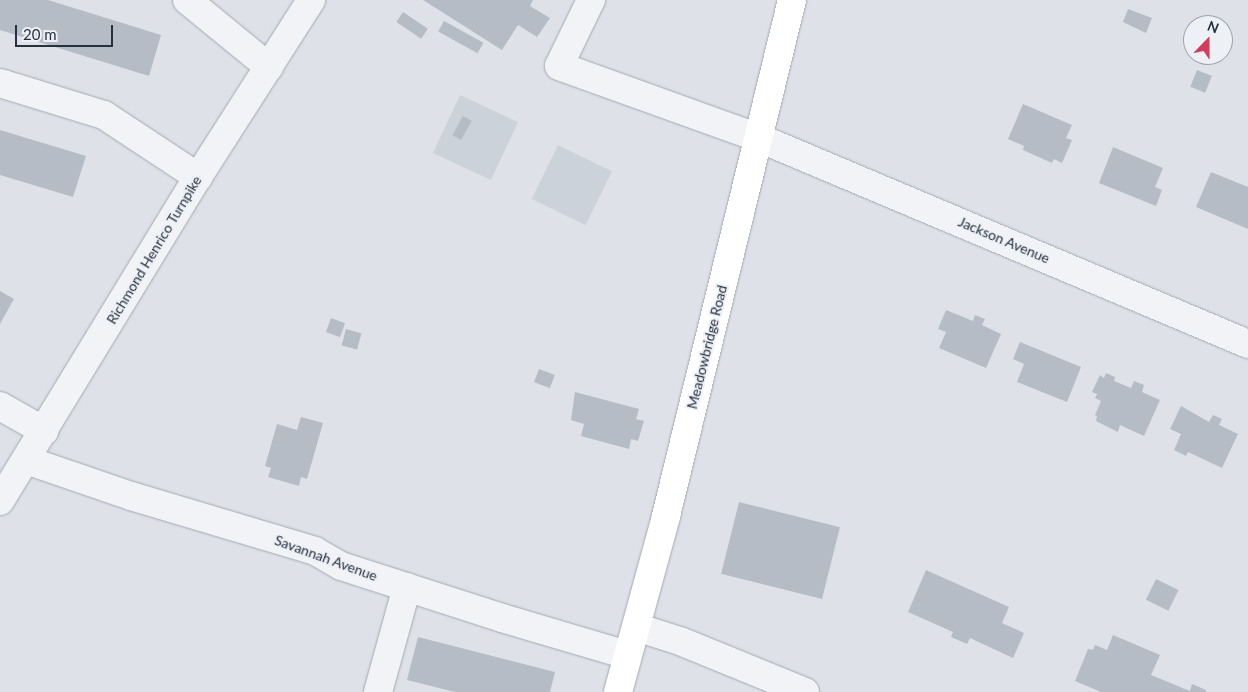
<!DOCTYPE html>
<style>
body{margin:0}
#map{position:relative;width:1248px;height:692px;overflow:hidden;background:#dee2e8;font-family:Lato,sans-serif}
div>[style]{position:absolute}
.built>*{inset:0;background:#ccd2da;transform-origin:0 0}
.building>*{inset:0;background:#b5bcc5;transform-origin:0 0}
.roads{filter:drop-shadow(0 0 1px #a3a9b2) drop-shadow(0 0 1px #a3a9b2)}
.minor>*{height:28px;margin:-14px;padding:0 14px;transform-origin:14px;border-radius:14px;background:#f1f3f6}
.major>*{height:28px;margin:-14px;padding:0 14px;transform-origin:14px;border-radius:14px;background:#fff}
span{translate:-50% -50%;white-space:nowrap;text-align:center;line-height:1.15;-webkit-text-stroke:4px #edf1f6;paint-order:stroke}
.street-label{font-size:14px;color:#26313f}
.north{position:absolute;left:1183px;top:15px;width:50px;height:50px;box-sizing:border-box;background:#edf1f6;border:1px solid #9da4ad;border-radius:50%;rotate:22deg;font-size:14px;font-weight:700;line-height:20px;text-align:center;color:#26313f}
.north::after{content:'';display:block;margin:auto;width:18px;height:22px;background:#d23d5d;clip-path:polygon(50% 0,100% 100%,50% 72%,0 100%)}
.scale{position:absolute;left:15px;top:25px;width:98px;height:22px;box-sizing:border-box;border:2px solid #26313f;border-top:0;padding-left:6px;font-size:15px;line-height:18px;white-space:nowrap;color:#26313f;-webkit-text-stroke:4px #edf1f6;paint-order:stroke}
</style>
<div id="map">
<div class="built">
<i style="left:460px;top:95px;width:64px;height:64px;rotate:25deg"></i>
<i style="left:558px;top:145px;width:60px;height:60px;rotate:26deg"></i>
</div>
<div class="building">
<i style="clip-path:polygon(0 0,48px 0,161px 35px,149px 76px,0 30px)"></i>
<i style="clip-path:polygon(423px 0,533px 0,530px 6px,550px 18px,537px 37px,518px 25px,502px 50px)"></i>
<i style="clip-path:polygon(1128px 9px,1152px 18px,1146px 33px,1123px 22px)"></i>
<i style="left:403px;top:12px;width:30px;height:12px;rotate:34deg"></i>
<i style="left:444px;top:21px;width:45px;height:12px;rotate:29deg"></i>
<i style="left:1197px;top:70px;width:16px;height:18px;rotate:22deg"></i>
<i style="clip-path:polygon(1023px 104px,1072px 125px,1066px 138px,1072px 140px,1062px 163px,1054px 159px,1052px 163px,1023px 150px,1024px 146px,1008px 139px)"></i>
<i style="left:463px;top:116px;width:10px;height:22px;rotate:29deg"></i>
<i style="clip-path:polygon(0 130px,86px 156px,73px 197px,0 175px)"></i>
<i style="clip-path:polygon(1113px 147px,1163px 168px,1155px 187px,1162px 190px,1156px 206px,1099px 183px)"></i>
<i style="clip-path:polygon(1211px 172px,1248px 187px,1248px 229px,1196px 207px)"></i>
<i style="clip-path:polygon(0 291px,14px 299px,0 324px)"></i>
<i style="clip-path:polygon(946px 310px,973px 321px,975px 315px,985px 319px,982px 325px,1001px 334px,986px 368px,939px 348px,946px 332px,938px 329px)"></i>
<i style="left:331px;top:318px;width:15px;height:15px;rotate:20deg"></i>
<i style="left:346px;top:329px;width:16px;height:17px;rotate:15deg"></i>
<i style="clip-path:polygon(1020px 342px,1081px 367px,1067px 402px,1017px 382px,1024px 364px,1013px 359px)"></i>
<i style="left:539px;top:369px;width:17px;height:14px;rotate:21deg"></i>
<i style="clip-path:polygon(1106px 373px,1115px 377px,1114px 381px,1131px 388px,1134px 381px,1144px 385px,1142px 392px,1160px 400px,1144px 436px,1120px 425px,1118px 432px,1096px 421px,1097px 416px,1095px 415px,1101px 401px,1095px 398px,1097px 394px,1092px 392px,1100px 375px,1104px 378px)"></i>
<i style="clip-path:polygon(575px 392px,639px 409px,636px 419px,644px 421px,638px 441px,631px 439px,629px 449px,581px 436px,584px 424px,571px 420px)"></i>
<i style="clip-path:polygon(1181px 406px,1209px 422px,1213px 415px,1222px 419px,1219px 425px,1238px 434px,1222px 468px,1188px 452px,1186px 456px,1174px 450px,1181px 434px,1170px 429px)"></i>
<i style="clip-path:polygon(301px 417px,323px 423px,307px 479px,301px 477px,299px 486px,268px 477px,271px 468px,265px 466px,277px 424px,297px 430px)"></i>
<i style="left:739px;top:502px;width:104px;height:74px;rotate:14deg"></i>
<i style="clip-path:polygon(926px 570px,1009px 607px,1002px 623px,1024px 633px,1013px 658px,970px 638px,967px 644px,951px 637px,953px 632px,908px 612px)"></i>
<i style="left:1156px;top:579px;width:25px;height:23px;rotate:26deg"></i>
<i style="clip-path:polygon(1113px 635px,1160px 655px,1151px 675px,1190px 691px,1192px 684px,1206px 690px,1206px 692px,1101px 692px,1075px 681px,1088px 649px,1093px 650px,1095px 645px,1107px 650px)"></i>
<i style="clip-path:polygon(418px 637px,555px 672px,550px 692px,455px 692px,407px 680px)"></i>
</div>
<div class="roads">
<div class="minor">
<i style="left:187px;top:0;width:106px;rotate:39.3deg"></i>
<i style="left:591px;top:0;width:73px;rotate:115.9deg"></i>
<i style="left:559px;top:66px;width:213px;rotate:19.8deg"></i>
<i style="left:759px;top:138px;width:531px;rotate:22.84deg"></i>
<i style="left:0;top:83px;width:109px;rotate:17.1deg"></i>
<i style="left:104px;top:115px;width:113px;rotate:33.4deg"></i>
<i style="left:0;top:406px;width:51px;rotate:29.6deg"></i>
<i style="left:26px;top:460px;width:111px;rotate:18.9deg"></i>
<i style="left:131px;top:496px;width:192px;rotate:16.6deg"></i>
<i style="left:315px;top:551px;width:30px;rotate:30deg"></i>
<i style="left:341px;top:566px;width:169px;rotate:17.9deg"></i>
<i style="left:502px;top:618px;width:130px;rotate:16.5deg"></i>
<i style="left:0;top:501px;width:380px;rotate:-58.6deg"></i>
<i style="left:198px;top:177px;width:210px;rotate:-57.4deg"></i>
<i style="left:636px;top:627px;width:46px;rotate:17.7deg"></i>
<i style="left:680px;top:641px;width:135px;rotate:22.2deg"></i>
<i style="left:378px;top:692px;width:109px;rotate:-74.6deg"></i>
</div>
<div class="major">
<i style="left:618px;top:692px;width:182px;rotate:-74.7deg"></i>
<i style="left:666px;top:516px;width:531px;rotate:-76.28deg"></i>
</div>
</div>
<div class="street-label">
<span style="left:1004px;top:240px;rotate:23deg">Jackson Avenue</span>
<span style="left:154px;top:250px;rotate:-59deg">Richmond Henrico Turnpike</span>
<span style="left:707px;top:347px;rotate:-76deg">Meadowbridge Road</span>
<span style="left:326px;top:558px;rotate:20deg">Savannah Avenue</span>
</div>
<div class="north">N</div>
<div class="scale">20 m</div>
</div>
